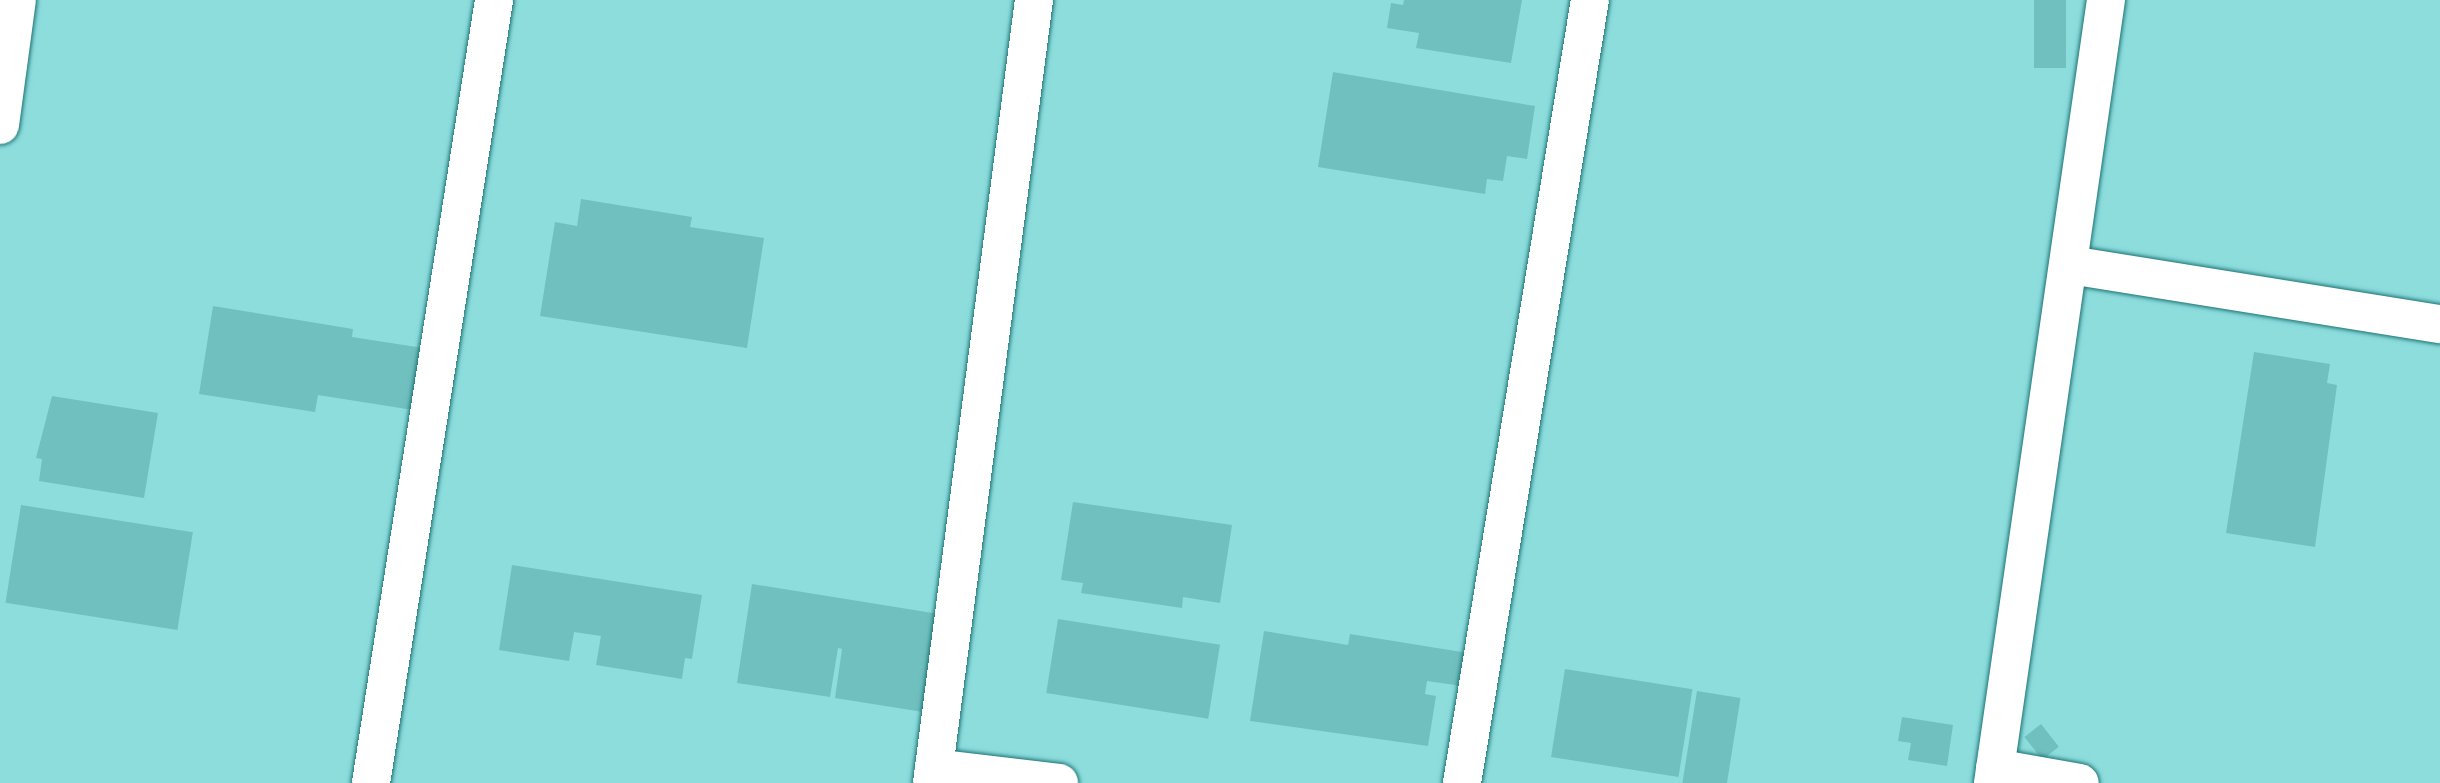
<!DOCTYPE html>
<style>
body{margin:0}
#map{position:relative;width:2440px;height:783px;overflow:hidden;background:#8ddddd;font-family:Merriweather,serif}
div>[style]{position:absolute}
.building>*{inset:0;background:#71c0c0;transform-origin:0 0}
.roads{filter:drop-shadow(0 0 2px #1d7475) drop-shadow(0 0 2px #1d7475)}
.minor>*{height:38px;margin:-19px;padding:0 19px;transform-origin:19px;border-radius:19px;background:#fff}
span{translate:-50% -50%;white-space:nowrap;text-align:center;line-height:1.15;-webkit-text-stroke:5px #8ddddd;paint-order:stroke}
</style>
<div id="map">
<div class="building">
<i style="clip-path:polygon(1404px 0,1522px 0,1511px 63px,1416px 48px,1419px 33px,1387px 28px,1391px 3px,1403px 5px)"></i>
<i style="left:2034px;top:0;width:32px;height:68px"></i>
<i style="clip-path:polygon(1333px 72px,1535px 106px,1527px 159px,1507px 156px,1503px 181px,1487px 179px,1485px 194px,1318px 167px)"></i>
<i style="clip-path:polygon(581px 199px,692px 217px,690px 227px,764px 238px,747px 348px,540px 316px,555px 222px,577px 226px)"></i>
<i style="clip-path:polygon(213px 306px,353px 329px,352px 337px,423px 348px,413px 410px,318px 395px,315px 412px,199px 394px)"></i>
<i style="clip-path:polygon(2254px 352px,2330px 364px,2327px 383px,2337px 385px,2315px 547px,2226px 533px)"></i>
<i style="clip-path:polygon(52px 396px,158px 413px,144px 498px,39px 481px,42px 459px,36px 458px)"></i>
<i style="clip-path:polygon(1073px 502px,1232px 525px,1220px 603px,1183px 597px,1182px 608px,1081px 593px,1083px 583px,1061px 580px)"></i>
<i style="left:21px;top:505px;width:174px;height:99px;rotate:9deg"></i>
<i style="clip-path:polygon(512px 565px,702px 595px,692px 659px,685px 658px,682px 679px,596px 665px,601px 636px,574px 632px,569px 661px,499px 650px)"></i>
<i style="clip-path:polygon(752px 584px,939px 614px,923px 712px,835px 698px,842px 649px,838px 648px,830px 697px,737px 683px)"></i>
<i style="left:1058px;top:619px;width:164px;height:75px;rotate:9deg"></i>
<i style="clip-path:polygon(1264px 631px,1348px 645px,1350px 634px,1468px 653px,1462px 686px,1427px 681px,1425px 694px,1436px 696px,1428px 746px,1250px 721px)"></i>
<i style="left:1565px;top:669px;width:129px;height:89px;rotate:9deg"></i>
<i style="left:1697px;top:691px;width:44px;height:93px;rotate:9deg"></i>
<i style="clip-path:polygon(1902px 717px,1953px 725px,1947px 766px,1908px 760px,1911px 743px,1898px 741px)"></i>
<i style="left:2041px;top:724px;width:29px;height:21px;rotate:52deg"></i>
</div>
<div class="roads">
<div class="minor">
<i style="left:0;top:125px;width:126px;rotate:-82.3deg"></i>
<i style="left:2070px;top:265px;width:375px;rotate:9.1deg"></i>
<i style="left:934px;top:768px;width:126px;rotate:6.8deg"></i>
<i style="left:1995px;top:768px;width:86px;rotate:10deg"></i>
<i style="left:371px;top:783px;width:793px;rotate:-81.07deg"></i>
<i style="left:932px;top:783px;width:790px;rotate:-82.58deg"></i>
<i style="left:1462px;top:783px;width:793px;rotate:-80.72deg"></i>
<i style="left:1993px;top:783px;width:791px;rotate:-81.79deg"></i>
</div>
</div>
</div>
